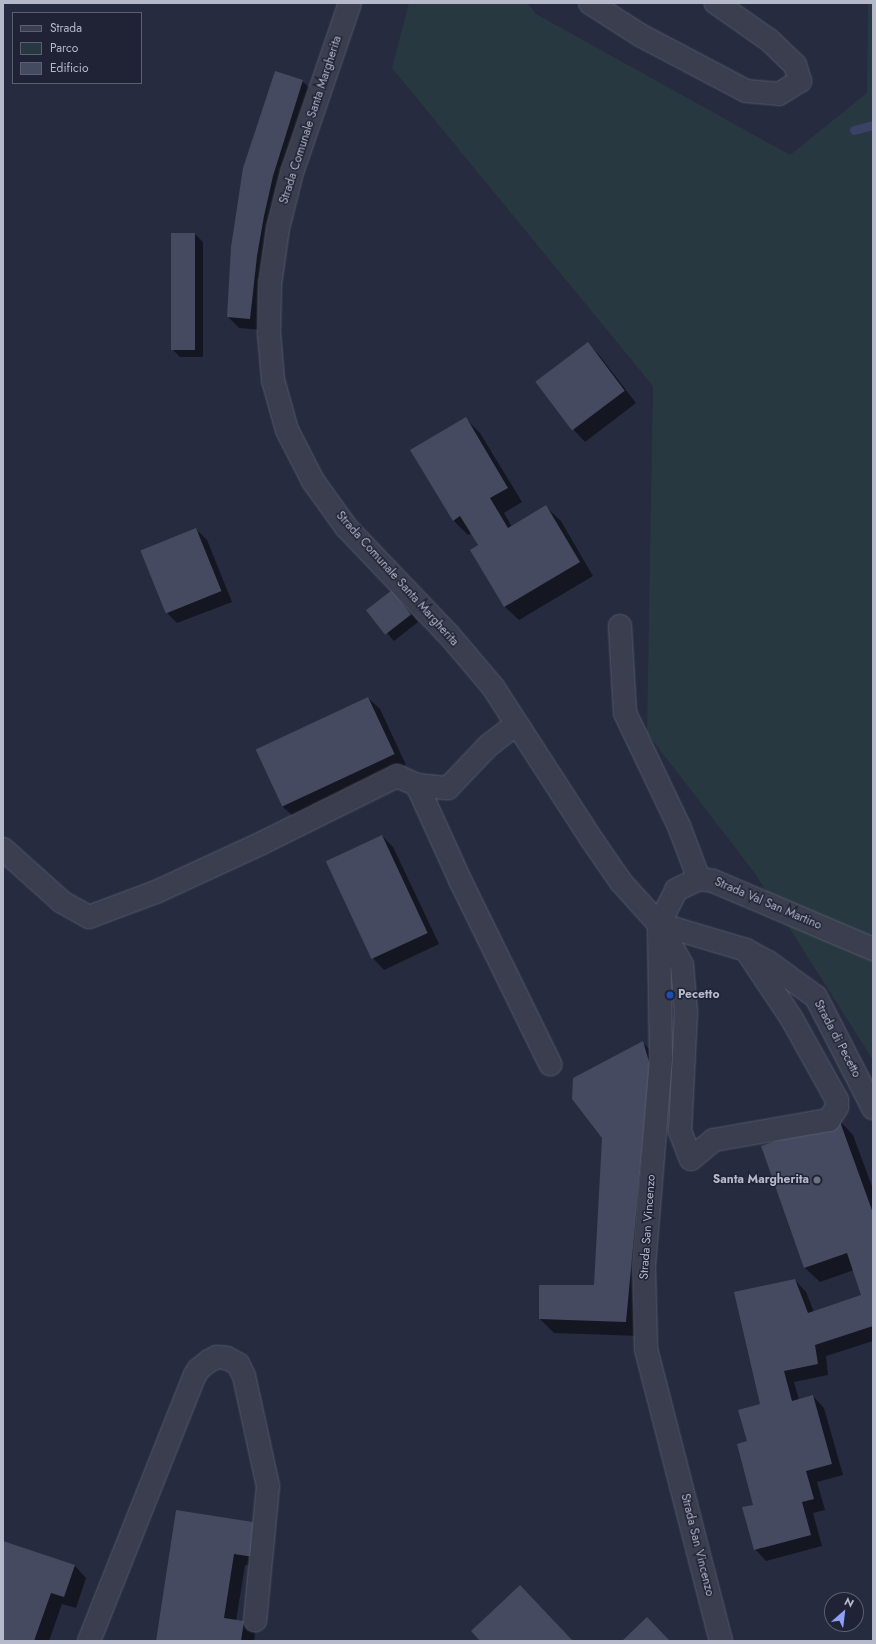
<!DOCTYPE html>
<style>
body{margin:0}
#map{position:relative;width:876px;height:1644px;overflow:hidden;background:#262b3f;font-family:Jost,sans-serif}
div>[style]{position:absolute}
.green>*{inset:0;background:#283840}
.shadow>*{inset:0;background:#0007}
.stream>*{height:9px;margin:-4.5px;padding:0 4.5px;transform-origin:4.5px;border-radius:4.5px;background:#3a4266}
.building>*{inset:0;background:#454a61;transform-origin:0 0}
.roads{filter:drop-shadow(0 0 1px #55596a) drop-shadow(0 0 1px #55596a)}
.minor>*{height:22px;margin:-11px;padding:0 11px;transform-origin:11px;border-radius:11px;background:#3a3e4f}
.dots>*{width:11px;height:11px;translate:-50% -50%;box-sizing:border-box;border:2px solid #1f2335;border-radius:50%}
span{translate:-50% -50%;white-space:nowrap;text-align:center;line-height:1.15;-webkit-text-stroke:3px #1f2335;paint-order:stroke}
.street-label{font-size:12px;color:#b6b9ca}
.poi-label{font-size:12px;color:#b6b9ca;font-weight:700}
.left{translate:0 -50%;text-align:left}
.right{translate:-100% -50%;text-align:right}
.frame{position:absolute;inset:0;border:4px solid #b6b9ca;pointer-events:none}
.legend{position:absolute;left:12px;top:12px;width:130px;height:72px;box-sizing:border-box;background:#1f2335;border:1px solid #5b5f71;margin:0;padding:5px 7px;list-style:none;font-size:12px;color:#b6b9ca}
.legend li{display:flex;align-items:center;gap:8px;height:20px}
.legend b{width:20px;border:1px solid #5b5f71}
.north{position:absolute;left:824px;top:1592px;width:40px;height:40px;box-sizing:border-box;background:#1f2335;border:1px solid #5b5f71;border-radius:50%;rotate:28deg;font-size:11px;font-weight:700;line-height:16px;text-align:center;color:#b6b9ca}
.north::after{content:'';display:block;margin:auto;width:14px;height:18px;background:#8fa0f6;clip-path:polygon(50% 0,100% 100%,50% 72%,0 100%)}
</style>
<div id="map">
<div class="green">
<i style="clip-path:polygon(409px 3px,527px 3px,536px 14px,790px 155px,867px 93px,868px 3px,873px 3px,873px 1060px,754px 872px,647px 733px,653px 386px,392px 68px)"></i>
</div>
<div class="shadow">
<i style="clip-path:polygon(302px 81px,314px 92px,261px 330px,239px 328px,228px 317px)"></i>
<i style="clip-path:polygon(195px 234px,203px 242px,203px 357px,180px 357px,172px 349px)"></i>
<i style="clip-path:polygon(588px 344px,599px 355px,636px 403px,585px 442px,574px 430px,537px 382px)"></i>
<i style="clip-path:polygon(465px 418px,480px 433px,522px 502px,504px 513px,512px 527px,546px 507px,561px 521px,593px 576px,519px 620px,504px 606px,479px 546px,472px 533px,468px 535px,454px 521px)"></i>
<i style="clip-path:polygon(196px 529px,207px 540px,232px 602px,177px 623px,166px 612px)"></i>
<i style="clip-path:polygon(399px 599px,418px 622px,394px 641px,368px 611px)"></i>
<i style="clip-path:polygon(368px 698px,380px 709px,406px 765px,294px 817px,282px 806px)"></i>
<i style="clip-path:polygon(382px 836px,393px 847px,439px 944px,384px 970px,373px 958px)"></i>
<i style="clip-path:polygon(643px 1043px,657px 1057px,641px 1336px,554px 1333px,540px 1319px,595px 1286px)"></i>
<i style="clip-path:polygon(839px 1120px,853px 1135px,873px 1189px,873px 1341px,826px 1356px,828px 1375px,794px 1382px,799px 1400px,813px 1396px,824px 1408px,843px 1475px,817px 1482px,825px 1510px,813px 1513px,822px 1546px,766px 1561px,755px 1549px,754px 1505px,748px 1441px,761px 1405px,795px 1280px,806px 1292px,814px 1312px,862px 1296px,854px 1270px,820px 1282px,805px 1268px,762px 1147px)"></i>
<i style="clip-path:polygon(259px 1524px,265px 1568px,245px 1565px,236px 1621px,244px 1622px,255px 1633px,254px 1641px,157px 1641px)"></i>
<i style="clip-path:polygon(3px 1542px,75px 1566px,86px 1578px,76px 1608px,62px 1604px,49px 1641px,3px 1641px)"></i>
</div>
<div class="stream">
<i style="left:854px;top:130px;width:20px;rotate:-15deg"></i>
</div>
<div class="building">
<i style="clip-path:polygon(275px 71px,303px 80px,273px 176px,264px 216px,257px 256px,250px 319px,227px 317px,231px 247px,243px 168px)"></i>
<i style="left:171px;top:233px;width:24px;height:117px"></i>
<i style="left:588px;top:342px;width:61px;height:66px;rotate:53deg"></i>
<i style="clip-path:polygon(466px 417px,508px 488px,490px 498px,508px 528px,546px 505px,580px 562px,504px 607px,470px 550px,478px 545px,460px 516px,453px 521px,410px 450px)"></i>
<i style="left:196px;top:528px;width:68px;height:60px;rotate:68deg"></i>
<i style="left:392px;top:590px;width:31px;height:33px;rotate:52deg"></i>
<i style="left:368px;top:697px;width:63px;height:124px;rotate:65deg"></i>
<i style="left:382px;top:835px;width:108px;height:62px;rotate:65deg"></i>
<i style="clip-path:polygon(643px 1041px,650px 1065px,626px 1322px,539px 1319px,539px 1285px,594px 1285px,602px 1138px,572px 1099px,573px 1078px)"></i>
<i style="clip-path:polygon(839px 1119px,873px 1213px,873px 1326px,815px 1345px,818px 1364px,784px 1371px,792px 1401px,813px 1395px,832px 1464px,806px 1471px,814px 1499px,802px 1502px,811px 1535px,754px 1550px,742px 1507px,753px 1505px,737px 1444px,747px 1441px,738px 1410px,760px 1404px,734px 1292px,795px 1279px,808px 1313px,861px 1295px,847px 1253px,804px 1268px,761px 1146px)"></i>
<i style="clip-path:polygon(176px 1510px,259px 1523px,254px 1557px,234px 1554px,224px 1618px,244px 1621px,241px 1641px,156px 1641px)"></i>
<i style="clip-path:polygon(3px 1541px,75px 1565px,64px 1597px,51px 1593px,34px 1641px,3px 1641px)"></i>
<i style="clip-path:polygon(520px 1585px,573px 1641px,480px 1641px,471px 1631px)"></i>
<i style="clip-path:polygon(647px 1617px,670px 1641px,622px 1641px)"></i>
</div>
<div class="roads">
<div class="minor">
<i style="left:350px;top:3px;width:179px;rotate:108.9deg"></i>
<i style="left:292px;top:172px;width:58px;rotate:104deg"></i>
<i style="left:278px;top:228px;width:57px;rotate:98.1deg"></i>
<i style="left:270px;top:284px;width:49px;rotate:91.2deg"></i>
<i style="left:269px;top:333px;width:47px;rotate:85.1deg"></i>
<i style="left:273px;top:380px;width:52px;rotate:74.4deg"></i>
<i style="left:287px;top:430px;width:57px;rotate:63deg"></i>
<i style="left:313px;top:481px;width:57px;rotate:54.3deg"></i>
<i style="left:346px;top:527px;width:149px;rotate:46.4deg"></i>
<i style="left:449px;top:635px;width:68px;rotate:49.8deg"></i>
<i style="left:493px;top:687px;width:182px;rotate:57.1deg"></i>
<i style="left:592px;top:840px;width:51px;rotate:55.4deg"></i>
<i style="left:621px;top:882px;width:57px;rotate:47.9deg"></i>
<i style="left:659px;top:924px;width:47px;rotate:60.7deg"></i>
<i style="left:682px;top:965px;width:48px;rotate:85.2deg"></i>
<i style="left:686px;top:1013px;width:118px;rotate:92.9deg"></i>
<i style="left:680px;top:1131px;width:30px;rotate:69deg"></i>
<i style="left:691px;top:1159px;width:30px;rotate:-40deg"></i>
<i style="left:714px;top:1140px;width:117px;rotate:-9.9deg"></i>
<i style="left:829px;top:1120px;width:15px;rotate:-58deg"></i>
<i style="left:837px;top:1107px;width:7px;rotate:-90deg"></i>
<i style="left:837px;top:1100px;width:93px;rotate:-119.1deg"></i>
<i style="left:792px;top:1019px;width:83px;rotate:-123.7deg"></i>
<i style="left:590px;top:3px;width:59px;rotate:32.6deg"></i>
<i style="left:640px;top:35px;width:120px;rotate:27.8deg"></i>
<i style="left:746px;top:91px;width:33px;rotate:5deg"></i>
<i style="left:779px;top:94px;width:25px;rotate:-32deg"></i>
<i style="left:800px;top:81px;width:17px;rotate:-107deg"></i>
<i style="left:795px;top:65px;width:36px;rotate:-136deg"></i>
<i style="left:769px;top:40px;width:65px;rotate:-145.1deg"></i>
<i style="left:620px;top:626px;width:87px;rotate:86.7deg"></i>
<i style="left:625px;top:713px;width:125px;rotate:64.5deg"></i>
<i style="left:679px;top:826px;width:57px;rotate:69.3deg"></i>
<i style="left:417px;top:785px;width:107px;rotate:65.6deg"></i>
<i style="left:461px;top:882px;width:203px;rotate:63.9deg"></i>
<i style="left:3px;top:849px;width:79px;rotate:41.9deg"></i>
<i style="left:62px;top:902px;width:31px;rotate:29deg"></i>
<i style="left:89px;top:917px;width:72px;rotate:-20.5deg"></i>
<i style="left:156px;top:892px;width:117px;rotate:-24.8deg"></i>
<i style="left:262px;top:843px;width:151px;rotate:-26.4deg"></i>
<i style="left:397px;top:776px;width:22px;rotate:24deg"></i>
<i style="left:417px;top:785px;width:31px;rotate:6deg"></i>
<i style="left:448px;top:788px;width:58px;rotate:-46.4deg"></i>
<i style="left:488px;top:746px;width:36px;rotate:-38deg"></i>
<i style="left:659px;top:924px;width:91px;rotate:16.6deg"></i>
<i style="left:746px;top:950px;width:25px;rotate:29deg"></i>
<i style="left:768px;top:962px;width:59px;rotate:36.1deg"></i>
<i style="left:816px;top:997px;width:125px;rotate:62.8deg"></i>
<i style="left:89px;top:1641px;width:286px;rotate:-68.3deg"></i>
<i style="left:195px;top:1375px;width:7px;rotate:-56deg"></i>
<i style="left:199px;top:1369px;width:13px;rotate:-39deg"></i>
<i style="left:209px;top:1361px;width:9px;rotate:-27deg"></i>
<i style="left:217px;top:1357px;width:10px;rotate:6deg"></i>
<i style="left:227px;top:1358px;width:13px;rotate:29deg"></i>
<i style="left:238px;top:1364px;width:13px;rotate:63deg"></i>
<i style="left:244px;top:1376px;width:113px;rotate:77.7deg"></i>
<i style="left:268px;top:1486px;width:135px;rotate:95.5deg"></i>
<i style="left:721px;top:1641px;width:302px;rotate:-104.4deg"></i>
<i style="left:646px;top:1348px;width:82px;rotate:-91.4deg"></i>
<i style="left:644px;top:1266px;width:210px;rotate:-85.3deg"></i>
<i style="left:661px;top:1057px;width:133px;rotate:-90.9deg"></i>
<i style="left:659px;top:924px;width:38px;rotate:-63deg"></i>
<i style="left:676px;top:890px;width:25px;rotate:-26deg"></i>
<i style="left:699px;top:879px;width:14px;rotate:8deg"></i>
<i style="left:713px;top:881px;width:174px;rotate:23deg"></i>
</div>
</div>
<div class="dots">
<i style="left:670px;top:995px;background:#1a4fb4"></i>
<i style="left:817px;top:1180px;background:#6b7280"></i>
</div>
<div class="street-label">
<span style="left:311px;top:120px;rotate:-72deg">Strada Comunale Santa Margherita</span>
<span style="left:397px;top:579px;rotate:48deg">Strada Comunale Santa Margherita</span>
<span style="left:768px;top:904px;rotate:23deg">Strada Val San Martino</span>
<span style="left:837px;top:1039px;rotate:62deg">Strada di Pecetto</span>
<span style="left:648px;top:1227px;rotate:-86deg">Strada San Vincenzo</span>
<span style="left:697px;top:1545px;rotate:76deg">Strada San Vincenzo</span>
</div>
<div class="poi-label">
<span class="left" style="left:678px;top:995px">Pecetto</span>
<span class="right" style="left:809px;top:1180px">Santa Margherita</span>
</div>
<div class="frame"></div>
<ul class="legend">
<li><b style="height:5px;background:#3a3e4f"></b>Strada</li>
<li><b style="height:11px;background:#283840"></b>Parco</li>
<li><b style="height:11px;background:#454a61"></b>Edificio</li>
</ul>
<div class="north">N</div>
</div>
